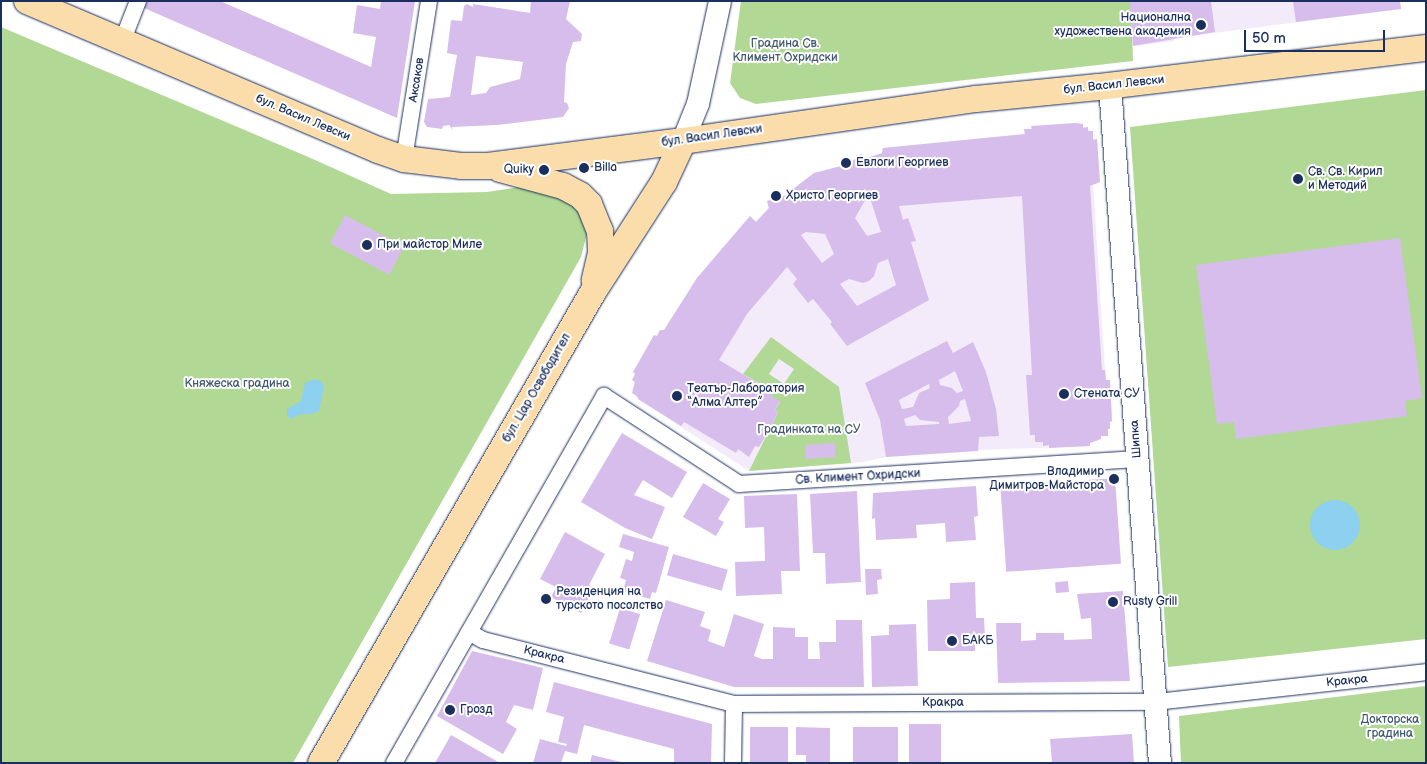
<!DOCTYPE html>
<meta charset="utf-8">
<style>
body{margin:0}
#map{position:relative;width:1427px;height:764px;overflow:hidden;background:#fff;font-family:"Balsamiq Sans",sans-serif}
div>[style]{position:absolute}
.built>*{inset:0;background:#f3ebf9}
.green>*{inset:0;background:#b1d894}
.water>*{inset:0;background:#8dd0ef}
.round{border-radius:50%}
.building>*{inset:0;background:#d7bdec;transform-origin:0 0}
.roads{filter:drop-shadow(0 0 1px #1b2f5e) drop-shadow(0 0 1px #1b2f5e)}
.street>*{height:16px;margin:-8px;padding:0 8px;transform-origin:8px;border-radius:8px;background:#fff}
.secondary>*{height:22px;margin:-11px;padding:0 11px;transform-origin:11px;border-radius:11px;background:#fff}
.primary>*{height:26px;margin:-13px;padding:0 13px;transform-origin:13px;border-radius:13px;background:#faddab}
.dots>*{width:14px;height:14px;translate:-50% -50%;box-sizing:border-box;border:2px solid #fff;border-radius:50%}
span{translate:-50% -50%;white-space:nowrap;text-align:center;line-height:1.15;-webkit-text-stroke:4px #fff;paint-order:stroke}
.poi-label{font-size:12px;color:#1b2f5e}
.right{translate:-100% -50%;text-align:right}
.left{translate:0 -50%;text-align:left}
.park-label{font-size:12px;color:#40596c}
.street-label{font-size:12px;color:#1b2f5e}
.frame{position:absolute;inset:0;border:2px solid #1b2f5e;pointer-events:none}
.scale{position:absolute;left:1244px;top:30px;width:141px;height:22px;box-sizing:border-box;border:2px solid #1b2f5e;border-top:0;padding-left:6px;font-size:15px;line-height:18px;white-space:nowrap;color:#1b2f5e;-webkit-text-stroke:4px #fff;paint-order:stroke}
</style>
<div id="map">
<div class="built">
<i style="clip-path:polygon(1130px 1px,1400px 1px,1401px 9px,1174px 38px,1174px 41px,1133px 46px)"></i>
<i style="clip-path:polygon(1031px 126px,1088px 127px,1089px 131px,1093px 131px,1093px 139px,1097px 139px,1100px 182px,1093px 183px,1105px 370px,1106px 380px,1110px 380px,1112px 421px,1110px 422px,1110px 429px,1108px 429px,1108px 436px,1101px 436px,1101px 439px,1090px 443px,1090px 446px,979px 450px,886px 457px,863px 462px,749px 471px,638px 399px,632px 389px,635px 383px,632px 380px,635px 374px,633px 372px,644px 354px,660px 330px,664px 330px,697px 278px,725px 245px,750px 216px,756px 221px,768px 209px,767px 201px,784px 196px,814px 173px,849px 164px,861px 154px,867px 158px,882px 153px,883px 148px,1024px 134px,1024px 129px,1031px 129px)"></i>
</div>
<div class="green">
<i style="clip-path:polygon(741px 1px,1131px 1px,1133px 61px,756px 104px,740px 98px,730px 83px)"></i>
<i style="clip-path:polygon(1px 27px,306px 156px,391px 194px,487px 192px,527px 186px,577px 204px,587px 233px,581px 257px,293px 763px,1px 763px)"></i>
<i style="clip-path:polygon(1426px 90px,1426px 639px,1168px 667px,1130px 127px)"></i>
<i style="clip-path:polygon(evenodd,771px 337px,839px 387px,851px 463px,749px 471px,778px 412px,775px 410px,780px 402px,771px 396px,773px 391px,743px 374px,771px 337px,779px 359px,794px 369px,784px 384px,769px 374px,779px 359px)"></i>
<i style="clip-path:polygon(1426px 686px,1426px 763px,1181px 763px,1179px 716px)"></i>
</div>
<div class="water">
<i style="clip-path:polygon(315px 379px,321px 381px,324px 387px,319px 411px,312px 414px,301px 414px,291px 419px,287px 416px,287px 409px,301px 401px,305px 383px)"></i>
<i class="round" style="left:1310px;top:500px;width:50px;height:50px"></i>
</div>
<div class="building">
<i style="clip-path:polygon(147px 1px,220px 1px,371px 67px,376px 37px,353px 33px,357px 5px,380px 9px,381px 1px,415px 1px,397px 118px,144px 8px)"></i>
<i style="clip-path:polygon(evenodd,531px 1px,570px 1px,566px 19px,582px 34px,581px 41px,573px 42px,566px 64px,564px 102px,567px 103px,569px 108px,563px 117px,497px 125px,452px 127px,453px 130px,449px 125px,443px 126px,442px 129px,427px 127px,424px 122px,428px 99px,450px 97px,457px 55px,447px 53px,451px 20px,462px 21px,464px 6px,467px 4px,473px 7px,473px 4px,530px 13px,531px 1px,476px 56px,523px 62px,520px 79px,490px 87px,486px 93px,471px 95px,476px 56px)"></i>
<i style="clip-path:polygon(1130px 1px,1211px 1px,1215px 32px,1133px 46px)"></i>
<i style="clip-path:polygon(1293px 1px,1400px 1px,1401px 9px,1296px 22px)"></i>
<i style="clip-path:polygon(evenodd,1075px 123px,1083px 124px,1083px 128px,1088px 127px,1088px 131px,1093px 131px,1093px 140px,1097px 139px,1100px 182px,1090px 186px,1102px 370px,1105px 370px,1106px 380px,1110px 380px,1112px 421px,1110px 422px,1110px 429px,1108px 429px,1108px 436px,1101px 436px,1101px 439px,1090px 443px,1090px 446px,1049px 448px,1049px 445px,1043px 446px,1043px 442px,1035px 442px,1035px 435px,1030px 435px,1026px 375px,1032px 375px,1022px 196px,899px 206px,903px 220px,908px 218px,916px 241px,911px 242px,929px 300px,847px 346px,830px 324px,832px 322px,813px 299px,808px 303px,793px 284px,797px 279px,787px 267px,747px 314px,719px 360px,773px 392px,771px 396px,780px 401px,775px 410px,778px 412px,769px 430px,759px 447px,755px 446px,749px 457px,738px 449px,736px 453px,684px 422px,681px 426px,638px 399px,638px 397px,632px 393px,635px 382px,632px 380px,635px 374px,633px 372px,654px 335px,657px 336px,660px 330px,664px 330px,697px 278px,750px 216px,756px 222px,769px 208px,767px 201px,784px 196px,814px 173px,849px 164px,861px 154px,867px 158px,882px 153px,883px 148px,1025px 134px,1024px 129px,1032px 129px,1031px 126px,1075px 123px,870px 198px,881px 232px,867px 236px,855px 218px,864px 202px,870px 198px,1075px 123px,806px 232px,825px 234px,834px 254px,822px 263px,801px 235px,806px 232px,1075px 123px,888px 259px,896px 285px,857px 306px,840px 284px,849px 279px,863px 283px,869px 281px,874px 276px,878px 263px,888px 259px)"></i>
<i style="left:345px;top:215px;width:67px;height:32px;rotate:28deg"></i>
<i style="clip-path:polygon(1400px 238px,1422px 398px,1405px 401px,1407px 416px,1236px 439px,1234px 422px,1217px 424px,1196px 265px)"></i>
<i style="clip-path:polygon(evenodd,947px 341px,953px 353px,973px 342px,986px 372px,996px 409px,999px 436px,979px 437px,978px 451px,886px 457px,880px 420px,865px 383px,947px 341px,955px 371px,963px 391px,957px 393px,952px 388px,940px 385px,939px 380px,955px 371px,947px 341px,929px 384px,930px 388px,919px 393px,913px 407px,902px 409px,899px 400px,929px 384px,947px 341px,965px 399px,971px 421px,949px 424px,948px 417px,959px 406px,960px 401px,965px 399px,947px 341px,915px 415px,920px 420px,939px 422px,939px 424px,906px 426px,904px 419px,915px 415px)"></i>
<i style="clip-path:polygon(622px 433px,687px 472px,672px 498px,643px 480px,634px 495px,665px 507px,652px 539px,625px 528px,581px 502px)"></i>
<i style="left:835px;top:443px;width:14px;height:30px;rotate:86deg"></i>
<i style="left:1115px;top:478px;width:86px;height:115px;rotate:86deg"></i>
<i style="clip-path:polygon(703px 483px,730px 499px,718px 519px,724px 522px,716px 536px,683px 517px)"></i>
<i style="clip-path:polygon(976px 486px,978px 516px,974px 517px,976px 540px,946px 542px,945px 523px,916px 525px,917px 538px,876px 540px,875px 518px,872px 519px,873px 493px)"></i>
<i style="clip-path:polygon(857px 491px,861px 582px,826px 584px,825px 553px,813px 553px,810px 494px)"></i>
<i style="clip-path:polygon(797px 494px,800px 571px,781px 571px,782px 594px,736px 596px,735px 562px,765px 561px,764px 527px,745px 528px,744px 496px)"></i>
<i style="clip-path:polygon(565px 532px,605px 554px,589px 585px,594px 588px,581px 613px,551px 597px,556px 587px,540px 579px)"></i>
<i style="clip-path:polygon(623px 534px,669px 547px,656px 593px,652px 592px,650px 599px,623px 591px,626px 580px,620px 578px,626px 559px,632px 561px,634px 552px,619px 547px)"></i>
<i style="left:673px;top:554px;width:57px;height:22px;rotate:16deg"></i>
<i style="clip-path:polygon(865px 569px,881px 569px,882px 579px,877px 580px,878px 594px,866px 595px)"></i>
<i style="left:1068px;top:581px;width:11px;height:13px;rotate:85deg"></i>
<i style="clip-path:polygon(975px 582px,976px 618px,984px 618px,985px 637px,975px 637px,975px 651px,928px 651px,927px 600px,950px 599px,950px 583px)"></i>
<i style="clip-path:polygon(1123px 591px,1130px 681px,998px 683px,996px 623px,1021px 623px,1021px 641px,1036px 640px,1036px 633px,1064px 633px,1064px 640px,1092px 639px,1091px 618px,1081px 619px,1077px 594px)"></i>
<i style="clip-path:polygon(666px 600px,705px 612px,700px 626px,711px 630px,708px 641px,724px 647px,734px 614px,764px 624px,754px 656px,762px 659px,773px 659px,773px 627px,795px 628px,795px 637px,808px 637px,808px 659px,820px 659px,819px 642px,836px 642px,836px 620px,862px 620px,864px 687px,734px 687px,647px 661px)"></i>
<i style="left:620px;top:608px;width:21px;height:37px;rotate:17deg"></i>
<i style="clip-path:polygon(916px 624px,918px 686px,872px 687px,871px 636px,889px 635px,889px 625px)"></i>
<i style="clip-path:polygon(472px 651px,543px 668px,533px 710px,514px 705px,506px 722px,517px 729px,503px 754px,437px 716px)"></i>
<i style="clip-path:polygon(554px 682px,712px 724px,711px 763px,674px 763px,674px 749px,584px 725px,577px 754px,565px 751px,561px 763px,533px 763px,540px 739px,566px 746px,567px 744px,558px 742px,564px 717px,546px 712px)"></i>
<i style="left:909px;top:724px;width:32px;height:39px"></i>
<i style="left:750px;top:727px;width:38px;height:36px"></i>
<i style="clip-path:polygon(796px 727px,830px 728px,830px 763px,806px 763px,806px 755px,796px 755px)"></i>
<i style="left:853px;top:727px;width:45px;height:36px"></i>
<i style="clip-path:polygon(1132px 734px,1134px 763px,1052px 763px,1050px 739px)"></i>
<i style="clip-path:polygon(451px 735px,500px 763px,435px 763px)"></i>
<i style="clip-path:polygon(592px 755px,621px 762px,621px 763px,590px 763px)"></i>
</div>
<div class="roads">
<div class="street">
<i style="left:122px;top:42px;width:44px;rotate:-68.7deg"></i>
<i style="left:404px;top:159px;width:160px;rotate:-81deg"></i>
<i style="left:469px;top:632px;width:16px;rotate:30deg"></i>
<i style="left:483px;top:640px;width:259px;rotate:14.3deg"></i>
<i style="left:734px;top:704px;width:422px;rotate:-0.3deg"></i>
<i style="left:1156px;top:702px;width:272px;rotate:-6.3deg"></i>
<i style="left:394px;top:763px;width:423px;rotate:-60.2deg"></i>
<i style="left:604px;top:396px;width:161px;rotate:33.1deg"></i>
<i style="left:739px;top:484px;width:399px;rotate:-3.6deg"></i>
<i style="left:733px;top:763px;width:59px;rotate:-89deg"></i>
</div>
<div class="secondary">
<i style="left:1110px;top:86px;width:679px;rotate:85.78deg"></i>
<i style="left:683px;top:141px;width:40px;rotate:-68deg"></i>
<i style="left:698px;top:104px;width:105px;rotate:-77.9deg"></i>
</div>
<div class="primary">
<i style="left:27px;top:1px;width:381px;rotate:23deg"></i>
<i style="left:378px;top:150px;width:28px;rotate:19deg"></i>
<i style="left:404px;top:159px;width:57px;rotate:7deg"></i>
<i style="left:461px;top:166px;width:27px"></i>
<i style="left:488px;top:166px;width:197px;rotate:-7.3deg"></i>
<i style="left:683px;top:141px;width:296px;rotate:-8.2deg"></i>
<i style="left:976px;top:99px;width:123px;rotate:-5.6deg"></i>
<i style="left:1098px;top:87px;width:330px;rotate:-6.8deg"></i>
<i style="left:500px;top:169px;width:65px;rotate:15.1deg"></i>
<i style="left:563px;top:186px;width:19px;rotate:28deg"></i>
<i style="left:580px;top:195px;width:13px;rotate:45deg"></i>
<i style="left:589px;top:204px;width:29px;rotate:68deg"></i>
<i style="left:600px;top:231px;width:22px;rotate:87deg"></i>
<i style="left:601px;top:253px;width:28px;rotate:103deg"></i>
<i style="left:321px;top:763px;width:544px;rotate:-59.99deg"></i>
<i style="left:593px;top:292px;width:131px;rotate:-57.2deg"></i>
<i style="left:664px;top:182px;width:45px;rotate:-65.1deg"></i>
</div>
</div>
<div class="dots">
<i style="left:1201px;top:25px;background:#1b2f5e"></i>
<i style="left:846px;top:163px;background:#1b2f5e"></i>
<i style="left:584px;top:168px;background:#1b2f5e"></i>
<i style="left:544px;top:170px;background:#1b2f5e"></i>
<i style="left:1298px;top:179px;background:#1b2f5e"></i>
<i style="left:776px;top:196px;background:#1b2f5e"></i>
<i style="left:367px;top:245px;background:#1b2f5e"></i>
<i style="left:1064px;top:394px;background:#1b2f5e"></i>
<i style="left:677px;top:396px;background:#1b2f5e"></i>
<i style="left:1114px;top:479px;background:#1b2f5e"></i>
<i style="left:546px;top:599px;background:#1b2f5e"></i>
<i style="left:1113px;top:602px;background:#1b2f5e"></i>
<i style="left:952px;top:641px;background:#1b2f5e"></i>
<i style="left:450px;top:710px;background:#1b2f5e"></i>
</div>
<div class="poi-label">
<span class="right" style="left:1191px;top:25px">Национална<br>художествена академия</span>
<span class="left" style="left:856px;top:163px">Евлоги Георгиев</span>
<span class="left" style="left:594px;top:168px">Billa</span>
<span class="right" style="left:534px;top:170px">Quiky</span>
<span class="left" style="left:1308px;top:179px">Св. Св. Кирил<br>и Методий</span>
<span class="left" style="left:786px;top:196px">Христо Георгиев</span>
<span class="left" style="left:377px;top:245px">При майстор Миле</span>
<span class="left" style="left:687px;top:396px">Театър-Лаборатория<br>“Алма Алтер”</span>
<span class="left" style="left:1074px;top:394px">Стената СУ</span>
<span class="right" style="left:1104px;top:479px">Владимир<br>Димитров-Майстора</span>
<span class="left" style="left:556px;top:599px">Резиденция на<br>турското посолство</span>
<span class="left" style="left:1123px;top:602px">Rusty Grill</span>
<span class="left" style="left:962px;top:641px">БАКБ</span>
<span class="left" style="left:460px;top:710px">Грозд</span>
</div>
<div class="park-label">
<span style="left:785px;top:51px">Градина Св.<br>Климент Охридски</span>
<span style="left:237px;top:384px">Княжеска градина</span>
<span style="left:809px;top:430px">Градинката на СУ</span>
<span style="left:1390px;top:727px">Докторска<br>градина</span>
</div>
<div class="street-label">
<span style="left:417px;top:80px;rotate:-81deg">Аксаков</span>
<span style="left:1114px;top:85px;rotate:-6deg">бул. Васил Левски</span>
<span style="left:303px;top:118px;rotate:23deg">бул. Васил Левски</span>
<span style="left:712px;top:136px;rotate:-8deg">бул. Васил Левски</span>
<span style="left:537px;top:388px;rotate:-60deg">бул. Цар Освободител</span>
<span style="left:1136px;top:439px;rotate:-94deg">Шипка</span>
<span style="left:858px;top:477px;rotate:-3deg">Св. Климент Охридски</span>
<span style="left:544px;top:655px;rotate:14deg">Кракра</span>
<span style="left:1347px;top:681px;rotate:-6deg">Кракра</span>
<span style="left:943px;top:703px">Кракра</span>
</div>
<div class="frame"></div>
<div class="scale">50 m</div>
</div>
